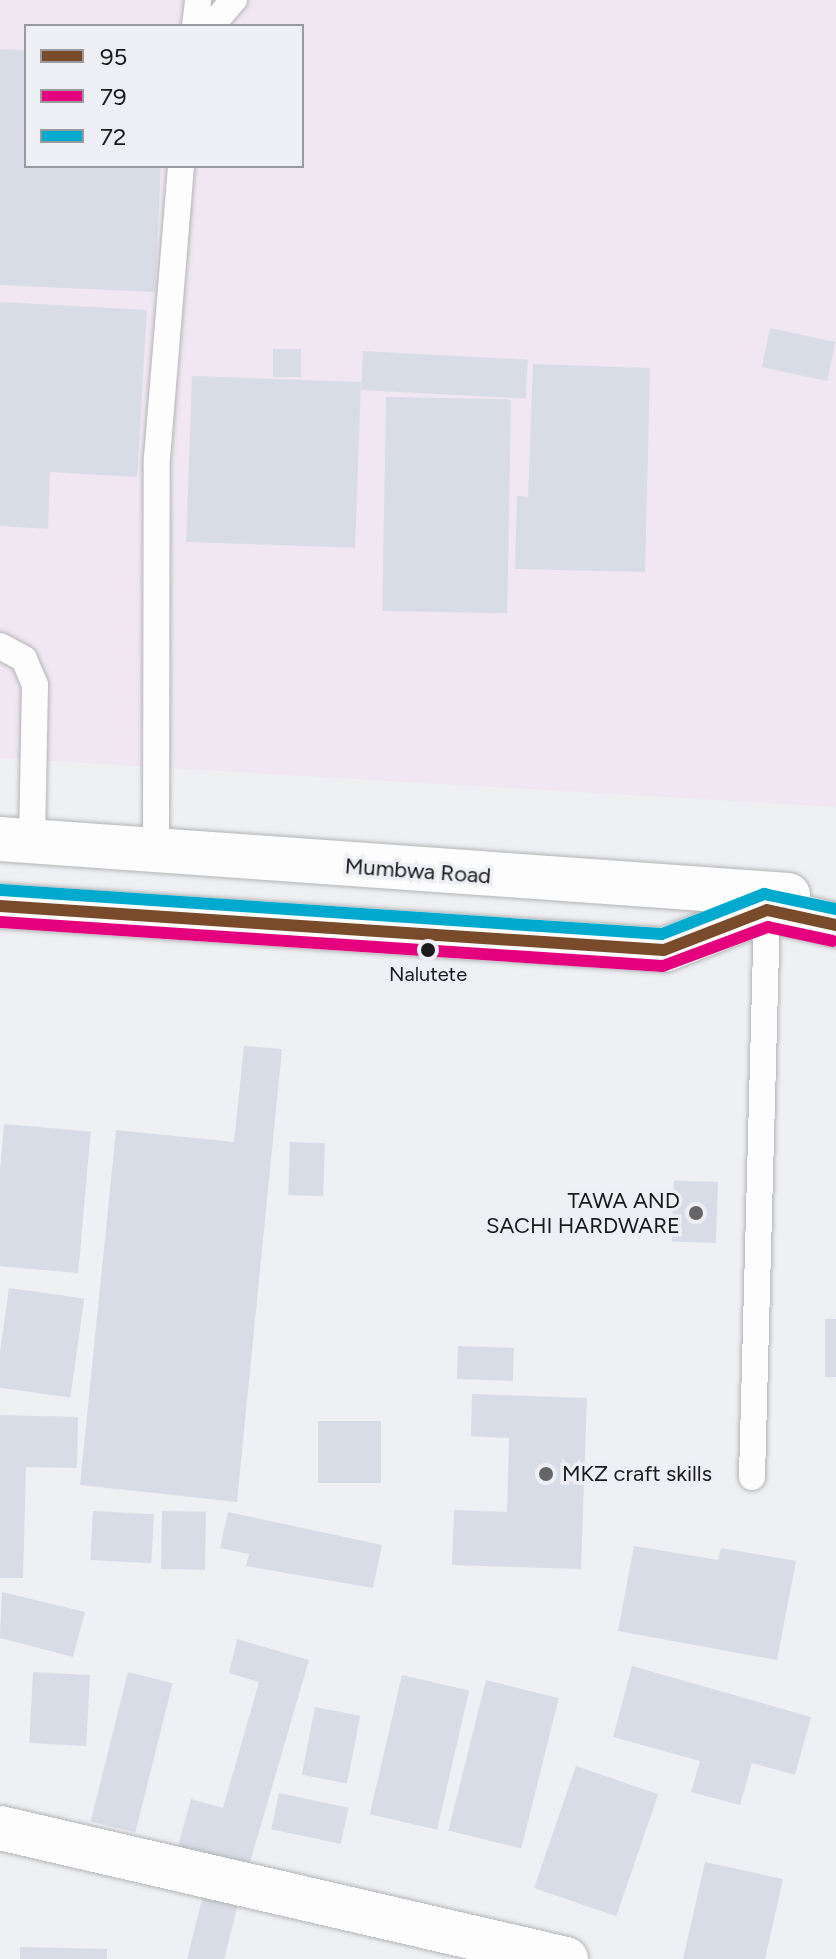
<!DOCTYPE html>
<style>
body{margin:0}
#map{position:relative;width:836px;height:1959px;overflow:hidden;background:#eff0f3;font-family:Figtree,sans-serif}
div>[style]{position:absolute}
.industrial>*{inset:0;background:#f0e7f2}
.building>*{inset:0;background:#d8dce7;transform-origin:0 0}
.roads{filter:drop-shadow(0 0 2px #b2b4b5) drop-shadow(0 0 2px #b2b4b5)}
.service>*{height:26px;margin:-13px;padding:0 13px;transform-origin:13px;border-radius:13px;background:#fdfdfd}
.minor>*{height:44px;margin:-22px;padding:0 22px;transform-origin:22px;border-radius:22px;background:#fdfdfd}
.primary>*{height:44px;margin:-22px;padding:0 22px;transform-origin:22px;border-radius:22px;background:#fdfdfd}
.bus-1>*{height:12px;margin:-6px;padding:0 6px;transform-origin:6px;border-radius:6px;background:#7a4b2a}
.bus-2>*{height:12px;margin:-6px;padding:0 6px;transform-origin:6px;border-radius:6px;background:#e5007d}
.bus-3>*{height:12px;margin:-6px;padding:0 6px;transform-origin:6px;border-radius:6px;background:#00a9ce}
.dots>*{width:22px;height:22px;translate:-50% -50%;box-sizing:border-box;border:4px solid #eeeff4;border-radius:50%}
span{translate:-50% -50%;white-space:nowrap;text-align:center;line-height:1.15;-webkit-text-stroke:7px #eeeff4;paint-order:stroke}
.bus-label{font-size:20px;color:#1a1a1c}
.street-label{font-size:22px;color:#1a1a1c}
.poi-label{font-size:22px;color:#1a1a1c}
.right{translate:-100% -50%;text-align:right}
.left{translate:0 -50%;text-align:left}
.legend{position:absolute;left:24px;top:24px;width:280px;height:144px;box-sizing:border-box;background:#eeeff4;border:2px solid #999a9e;margin:0;padding:10px 14px;list-style:none;font-size:24px;color:#1a1a1c}
.legend li{display:flex;align-items:center;gap:16px;height:40px}
.legend b{width:40px;border:2px solid #999a9e}
</style>
<div id="map">
<div class="industrial">
<i style="clip-path:polygon(evenodd,0 0,836px 0,836px 807px,0 758px,0 0,26px 26px,302px 26px,302px 166px,26px 166px,26px 26px)"></i>
</div>
<div class="building">
<i style="clip-path:polygon(0 49px,26px 50px,26px 166px,161px 166px,155px 292px,0 285px)"></i>
<i style="clip-path:polygon(0 302px,147px 310px,137px 477px,50px 472px,48px 529px,0 526px)"></i>
<i style="left:770px;top:328px;width:67px;height:40px;rotate:12deg"></i>
<i style="left:273px;top:349px;width:28px;height:28px"></i>
<i style="left:363px;top:351px;width:165px;height:39px;rotate:3deg"></i>
<i style="clip-path:polygon(533px 364px,650px 368px,645px 572px,515px 569px,517px 496px,528px 497px)"></i>
<i style="left:192px;top:376px;width:169px;height:166px;rotate:2deg"></i>
<i style="left:386px;top:397px;width:125px;height:214px;rotate:1deg"></i>
<i style="clip-path:polygon(244px 1046px,282px 1049px,237px 1502px,80px 1485px,116px 1130px,234px 1142px)"></i>
<i style="left:4px;top:1124px;width:87px;height:142px;rotate:5deg"></i>
<i style="left:290px;top:1142px;width:35px;height:53px;rotate:2deg"></i>
<i style="left:718px;top:1182px;width:61px;height:44px;rotate:92deg"></i>
<i style="left:9px;top:1288px;width:76px;height:100px;rotate:8deg"></i>
<i style="left:825px;top:1319px;width:11px;height:58px"></i>
<i style="left:458px;top:1346px;width:56px;height:33px;rotate:2deg"></i>
<i style="clip-path:polygon(472px 1394px,587px 1398px,581px 1569px,452px 1565px,454px 1510px,507px 1512px,509px 1438px,471px 1436px)"></i>
<i style="clip-path:polygon(0 1415px,78px 1417px,77px 1468px,26px 1467px,23px 1578px,0 1578px)"></i>
<i style="left:318px;top:1421px;width:63px;height:62px"></i>
<i style="left:93px;top:1511px;width:61px;height:49px;rotate:3deg"></i>
<i style="left:162px;top:1511px;width:44px;height:58px;rotate:1deg"></i>
<i style="clip-path:polygon(228px 1512px,382px 1545px,373px 1588px,246px 1566px,249px 1554px,220px 1548px)"></i>
<i style="clip-path:polygon(634px 1546px,718px 1560px,721px 1548px,796px 1561px,777px 1660px,618px 1631px)"></i>
<i style="clip-path:polygon(2px 1592px,85px 1612px,73px 1657px,0 1638px)"></i>
<i style="clip-path:polygon(237px 1639px,309px 1660px,249px 1866px,178px 1846px,191px 1799px,223px 1808px,259px 1682px,229px 1673px)"></i>
<i style="clip-path:polygon(632px 1666px,811px 1717px,795px 1775px,752px 1763px,740px 1805px,691px 1792px,700px 1761px,613px 1737px)"></i>
<i style="left:33px;top:1672px;width:57px;height:71px;rotate:3deg"></i>
<i style="left:128px;top:1672px;width:46px;height:154px;rotate:14deg"></i>
<i style="left:402px;top:1675px;width:69px;height:143px;rotate:13deg"></i>
<i style="left:486px;top:1680px;width:75px;height:155px;rotate:14deg"></i>
<i style="left:315px;top:1707px;width:46px;height:69px;rotate:11deg"></i>
<i style="left:576px;top:1766px;width:87px;height:129px;rotate:19deg"></i>
<i style="left:279px;top:1793px;width:71px;height:37px;rotate:12deg"></i>
<i style="clip-path:polygon(705px 1862px,783px 1879px,765px 1959px,683px 1959px)"></i>
<i style="left:204px;top:1891px;width:36px;height:70px;rotate:14deg"></i>
<i style="clip-path:polygon(20px 1947px,107px 1949px,107px 1959px,20px 1959px)"></i>
</div>
<div class="roads">
<div class="service">
<i style="left:195px;top:26px;width:26px;rotate:-83deg"></i>
<i style="left:211px;top:26px;width:35px;rotate:-49deg"></i>
<i style="left:0;top:646px;width:27px;rotate:28deg"></i>
<i style="left:24px;top:659px;width:28px;rotate:67deg"></i>
<i style="left:35px;top:685px;width:156px;rotate:91.1deg"></i>
<i style="left:156px;top:850px;width:392px;rotate:-89.9deg"></i>
<i style="left:157px;top:458px;width:293px;rotate:-85.3deg"></i>
<i style="left:752px;top:1477px;width:567px;rotate:-88.48deg"></i>
</div>
<div class="minor">
<i style="left:0;top:1828px;width:581px;rotate:13.03deg"></i>
</div>
<div class="primary">
<i style="left:0;top:839px;width:790px;rotate:4.06deg"></i>
<i style="left:0;top:906px;width:665px;rotate:3.79deg"></i>
<i style="left:664px;top:950px;width:110px;rotate:-21.2deg"></i>
<i style="left:767px;top:910px;width:71px;rotate:12.3deg"></i>
</div>
</div>
<div class="bus-1">
<i style="left:0;top:906px;width:665px;rotate:3.79deg"></i>
<i style="left:664px;top:950px;width:110px;rotate:-21.2deg"></i>
<i style="left:767px;top:910px;width:71px;rotate:12.3deg"></i>
</div>
<div class="bus-2">
<i style="left:0;top:922px;width:664px;rotate:3.8deg"></i>
<i style="left:663px;top:966px;width:112px;rotate:-20.4deg"></i>
<i style="left:768px;top:927px;width:66px;rotate:12.2deg"></i>
</div>
<div class="bus-3">
<i style="left:1px;top:890px;width:662px;rotate:3.81deg"></i>
<i style="left:662px;top:934px;width:110px;rotate:-21.4deg"></i>
<i style="left:764px;top:894px;width:74px;rotate:11.8deg"></i>
</div>
<div class="dots">
<i style="left:428px;top:950px;background:#1a1a1c"></i>
<i style="left:696px;top:1213px;background:#656567"></i>
<i style="left:546px;top:1474px;background:#656567"></i>
</div>
<div class="bus-label">
<span style="left:428px;top:974px">Nalutete</span>
</div>
<div class="street-label">
<span style="left:418px;top:871px;rotate:4deg">Mumbwa Road</span>
</div>
<div class="poi-label">
<span class="right" style="left:680px;top:1213px">TAWA AND<br>SACHI HARDWARE</span>
<span class="left" style="left:562px;top:1474px">MKZ craft skills</span>
</div>
<ul class="legend">
<li><b style="height:10px;background:#7a4b2a"></b>95</li>
<li><b style="height:10px;background:#e5007d"></b>79</li>
<li><b style="height:10px;background:#00a9ce"></b>72</li>
</ul>
</div>
